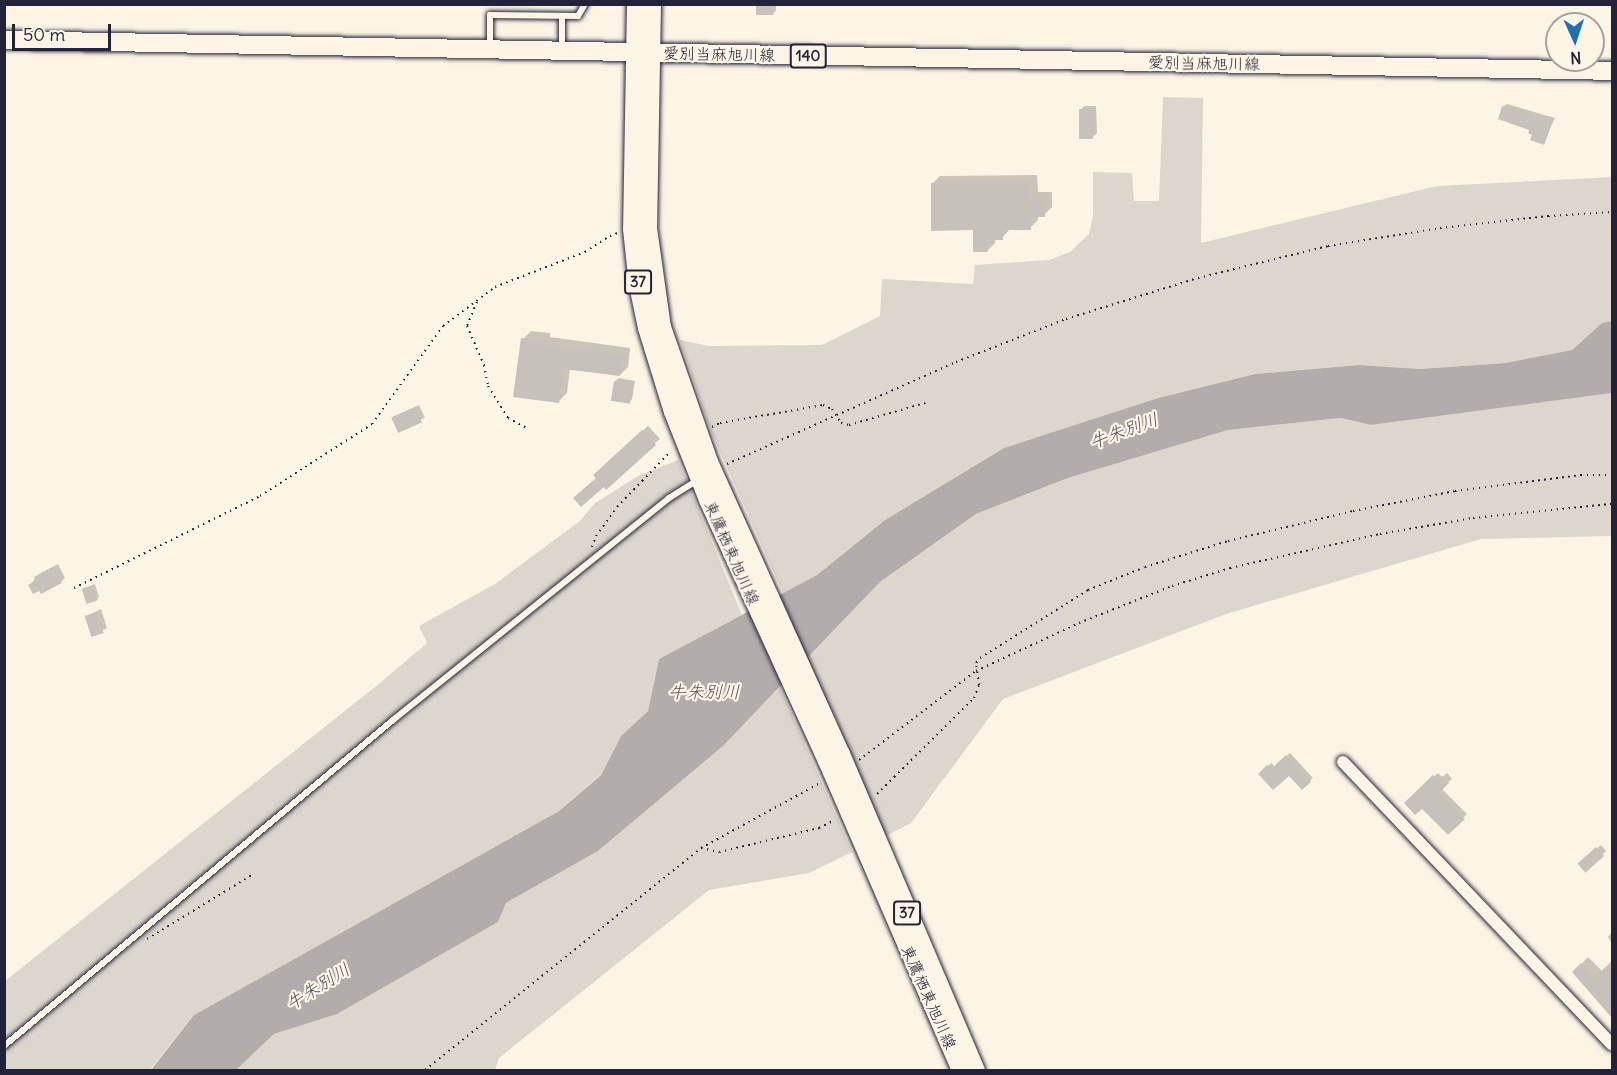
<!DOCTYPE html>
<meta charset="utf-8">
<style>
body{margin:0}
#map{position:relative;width:1617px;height:1075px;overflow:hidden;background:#fcf5e5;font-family:Delius,"Klee One",sans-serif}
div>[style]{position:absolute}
.green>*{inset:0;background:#dcd6cc}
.water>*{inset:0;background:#b2adab}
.shadow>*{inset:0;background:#0003;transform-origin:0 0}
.building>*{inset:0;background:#c6c1bb;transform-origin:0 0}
.path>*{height:2px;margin-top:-1px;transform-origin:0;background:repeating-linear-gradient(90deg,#22223b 0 1.5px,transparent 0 6px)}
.roads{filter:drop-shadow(0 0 2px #22223b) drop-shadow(0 0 2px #22223b)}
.service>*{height:6px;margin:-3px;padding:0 3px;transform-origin:3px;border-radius:3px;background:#fcf5e5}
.minor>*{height:12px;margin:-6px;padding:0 6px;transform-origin:6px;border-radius:6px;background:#fcf5e5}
.primary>*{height:18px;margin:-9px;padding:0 9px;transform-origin:9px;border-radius:9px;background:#fcf5e5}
span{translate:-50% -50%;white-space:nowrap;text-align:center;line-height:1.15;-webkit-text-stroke:4.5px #fcf5e5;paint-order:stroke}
.shield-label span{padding:2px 4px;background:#fcf5e5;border:2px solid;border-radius:4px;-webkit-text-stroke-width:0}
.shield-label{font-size:15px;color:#22223b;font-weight:700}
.street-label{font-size:16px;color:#22223b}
.water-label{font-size:18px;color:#545362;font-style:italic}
.frame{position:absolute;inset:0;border:6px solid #22223b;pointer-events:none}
.north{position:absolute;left:1545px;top:12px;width:60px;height:60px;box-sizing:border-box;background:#fcf5e5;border:2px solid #a5a1a1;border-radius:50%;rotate:177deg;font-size:16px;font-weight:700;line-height:24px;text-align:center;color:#22223b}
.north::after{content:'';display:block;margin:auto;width:21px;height:27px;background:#1f6fb2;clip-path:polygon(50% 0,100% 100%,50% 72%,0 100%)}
.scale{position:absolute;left:12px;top:24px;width:99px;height:27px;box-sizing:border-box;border:3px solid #22223b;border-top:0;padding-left:8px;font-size:18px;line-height:21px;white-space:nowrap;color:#22223b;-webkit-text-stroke:4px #fcf5e5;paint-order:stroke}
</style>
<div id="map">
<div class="green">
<i style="clip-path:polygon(1163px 97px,1203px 98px,1201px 243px,1437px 186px,1612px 177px,1612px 321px,1602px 323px,1572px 350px,1505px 363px,1420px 369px,1359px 365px,1255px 374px,1158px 398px,1004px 448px,885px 520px,817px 575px,783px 593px,710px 429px,680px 340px,709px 346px,822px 345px,880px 316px,882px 279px,973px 284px,975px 265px,1049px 260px,1070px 252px,1089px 234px,1093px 215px,1093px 172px,1132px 173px,1134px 201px,1159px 201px)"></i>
<i style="clip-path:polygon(1612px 393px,1612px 536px,1481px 539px,1226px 614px,1003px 699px,911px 823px,876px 841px,801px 665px,880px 582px,976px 514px,1068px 478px,1228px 430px,1341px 418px,1371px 425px)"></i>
<i style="clip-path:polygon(678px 460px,742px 615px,659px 659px,648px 711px,621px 736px,601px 774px,559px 811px,194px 1015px,150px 1070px,5px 1070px,5px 981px,380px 683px,427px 643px,419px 626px,495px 584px,580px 521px,595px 503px,638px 476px)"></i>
<i style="clip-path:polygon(780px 687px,852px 852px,809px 873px,709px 890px,499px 1058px,495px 1070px,236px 1070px,274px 1034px,337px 1014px,498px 922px,506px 903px,598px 851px,723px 746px)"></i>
</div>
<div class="water">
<i style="clip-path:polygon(1612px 321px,1612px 393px,1371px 425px,1341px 418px,1228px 430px,1068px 478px,976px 514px,880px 582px,723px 746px,598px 851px,506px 903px,498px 922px,337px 1014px,274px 1034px,236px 1070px,151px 1070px,194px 1015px,559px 811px,601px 775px,621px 736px,648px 711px,659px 659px,817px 575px,885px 520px,1004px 448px,1158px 398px,1255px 374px,1359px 365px,1420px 369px,1505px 363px,1572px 350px,1602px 323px)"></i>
</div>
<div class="shadow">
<i style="clip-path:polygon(757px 4px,776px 4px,776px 10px,773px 14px)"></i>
<i style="clip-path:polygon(1507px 104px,1555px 118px,1543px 143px,1531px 129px,1503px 107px)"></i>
<i style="clip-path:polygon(1084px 106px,1096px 106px,1097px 133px,1093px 137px,1081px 110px)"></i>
<i style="clip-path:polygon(1037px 175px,1038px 192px,1052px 192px,1052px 207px,1044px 215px,1038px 215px,1038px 220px,1030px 228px,1010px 229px,1002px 238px,995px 238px,995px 243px,987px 251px,975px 229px,932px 184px,940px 176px)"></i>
<i style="clip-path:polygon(531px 331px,550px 333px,550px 337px,630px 348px,628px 367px,620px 375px,570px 368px,567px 393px,559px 401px,523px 339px)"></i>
<i style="clip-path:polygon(619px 378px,635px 381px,632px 399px,629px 403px,615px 381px)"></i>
<i style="left:419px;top:405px;width:14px;height:30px;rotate:65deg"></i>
<i style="clip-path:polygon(648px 426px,660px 439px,604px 485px,598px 478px,600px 470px)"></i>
<i style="clip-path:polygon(58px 564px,65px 578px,61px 582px,30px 585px,39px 574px)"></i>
<i style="clip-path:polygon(95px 584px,99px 597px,88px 602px,84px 589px)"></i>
<i style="clip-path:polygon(101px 609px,107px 628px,93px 635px,87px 616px)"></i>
<i style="clip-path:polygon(1290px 753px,1313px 778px,1302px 788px,1289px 773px,1260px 774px,1271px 763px,1275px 767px)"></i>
<i style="clip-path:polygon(1438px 773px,1442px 777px,1447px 773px,1452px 779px,1441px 788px,1467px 814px,1448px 833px,1422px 807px,1406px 803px)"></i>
<i style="left:1601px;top:845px;width:8px;height:28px;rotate:50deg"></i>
<i style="clip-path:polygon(1612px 932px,1612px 944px,1608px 937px)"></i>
<i style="clip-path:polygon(1588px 957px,1603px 972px,1612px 963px,1612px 1015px,1574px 972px)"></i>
</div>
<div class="building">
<i style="left:756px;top:4px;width:17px;height:11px"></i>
<i style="clip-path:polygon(1502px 106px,1553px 121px,1544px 145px,1530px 140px,1532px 135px,1528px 133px,1529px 130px,1498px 119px)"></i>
<i style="left:1079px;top:109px;width:14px;height:30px"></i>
<i style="clip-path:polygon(1030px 182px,1030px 199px,1045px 199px,1045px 217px,1030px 217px,1031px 230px,1003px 230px,1003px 240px,987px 240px,988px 252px,973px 252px,973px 230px,931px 231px,931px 183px)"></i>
<i style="clip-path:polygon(521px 338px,543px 341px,543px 345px,623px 355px,620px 376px,564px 369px,559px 403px,513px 397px)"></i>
<i style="left:614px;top:381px;width:19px;height:20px;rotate:9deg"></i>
<i style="left:415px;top:407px;width:17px;height:26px;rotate:66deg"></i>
<i style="clip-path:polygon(642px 430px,656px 445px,606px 490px,604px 487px,581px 507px,573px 498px,596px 478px,593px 475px)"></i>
<i style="clip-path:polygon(54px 567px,62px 583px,41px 594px,39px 591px,33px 594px,28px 585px,36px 581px,34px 577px)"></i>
<i style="left:93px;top:585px;width:16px;height:12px;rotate:72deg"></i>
<i style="left:97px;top:612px;width:22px;height:13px;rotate:72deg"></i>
<i style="clip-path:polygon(1286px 755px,1311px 782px,1302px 790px,1289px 776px,1273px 790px,1258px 774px,1267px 765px,1271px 769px)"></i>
<i style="clip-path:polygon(1433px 775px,1438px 780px,1442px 776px,1449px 783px,1439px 793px,1465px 819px,1448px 835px,1422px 809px,1415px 815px,1404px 803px)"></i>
<i style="left:1596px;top:847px;width:12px;height:25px;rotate:48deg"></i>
<i style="clip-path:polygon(1612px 961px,1612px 1018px,1572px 972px,1581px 963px,1595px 977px)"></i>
</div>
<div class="path">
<i style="left:477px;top:302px;width:26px;rotate:113deg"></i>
<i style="left:467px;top:326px;width:43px;rotate:66.4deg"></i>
<i style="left:484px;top:365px;width:21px;rotate:79deg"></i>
<i style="left:488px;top:386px;width:38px;rotate:58deg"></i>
<i style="left:508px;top:418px;width:21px;rotate:28deg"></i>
<i style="left:712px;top:427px;width:9px;rotate:-27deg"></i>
<i style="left:720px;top:423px;width:105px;rotate:-9.9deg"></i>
<i style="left:823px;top:405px;width:10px;rotate:24deg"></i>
<i style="left:832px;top:409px;width:17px;rotate:57deg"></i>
<i style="left:841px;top:423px;width:8px;rotate:14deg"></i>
<i style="left:849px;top:425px;width:82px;rotate:-16.2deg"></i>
<i style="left:727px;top:464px;width:251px;rotate:-24deg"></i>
<i style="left:956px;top:362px;width:118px;rotate:-21.4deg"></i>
<i style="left:1066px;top:319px;width:138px;rotate:-17.3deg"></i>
<i style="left:1198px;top:278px;width:134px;rotate:-13.8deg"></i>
<i style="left:1328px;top:246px;width:113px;rotate:-9.1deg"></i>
<i style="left:1440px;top:228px;width:109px;rotate:-6.3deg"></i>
<i style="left:1548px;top:216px;width:64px;rotate:-3.6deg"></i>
<i style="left:592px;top:547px;width:12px;rotate:-70deg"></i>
<i style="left:596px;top:536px;width:36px;rotate:-54deg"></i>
<i style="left:617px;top:507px;width:75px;rotate:-46.1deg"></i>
<i style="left:74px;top:588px;width:208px;rotate:-26.3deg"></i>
<i style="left:260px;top:496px;width:133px;rotate:-32.7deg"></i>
<i style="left:372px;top:424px;width:121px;rotate:-54.1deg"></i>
<i style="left:443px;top:326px;width:65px;rotate:-36.9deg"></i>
<i style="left:495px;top:287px;width:97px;rotate:-21.3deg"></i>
<i style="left:585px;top:252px;width:30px;rotate:-33deg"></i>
<i style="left:610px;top:236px;width:9px;rotate:-21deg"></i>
<i style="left:859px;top:760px;width:147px;rotate:-37.3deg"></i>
<i style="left:976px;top:671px;width:114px;rotate:-25deg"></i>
<i style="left:1079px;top:623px;width:100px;rotate:-21.7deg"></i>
<i style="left:1172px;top:586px;width:61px;rotate:-17.2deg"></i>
<i style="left:1230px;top:568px;width:154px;rotate:-12.8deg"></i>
<i style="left:1380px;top:534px;width:94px;rotate:-9.8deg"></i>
<i style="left:1473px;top:518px;width:140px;rotate:-5.8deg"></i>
<i style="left:877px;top:794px;width:136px;rotate:-44.7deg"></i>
<i style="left:974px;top:698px;width:14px;rotate:-69deg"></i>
<i style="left:979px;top:685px;width:22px;rotate:-98deg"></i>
<i style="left:976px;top:663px;width:6px;rotate:-51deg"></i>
<i style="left:980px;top:658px;width:128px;rotate:-32.2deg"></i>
<i style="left:1088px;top:590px;width:61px;rotate:-22deg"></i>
<i style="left:1145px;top:567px;width:87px;rotate:-17.4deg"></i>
<i style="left:1228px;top:541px;width:129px;rotate:-13.5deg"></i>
<i style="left:1353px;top:511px;width:104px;rotate:-11.1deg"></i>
<i style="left:1455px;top:491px;width:127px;rotate:-7.2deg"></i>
<i style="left:1581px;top:475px;width:31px"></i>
<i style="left:701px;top:848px;width:18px;rotate:13deg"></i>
<i style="left:719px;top:852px;width:103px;rotate:-13.5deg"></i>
<i style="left:819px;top:828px;width:16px;rotate:-27deg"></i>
<i style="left:147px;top:939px;width:123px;rotate:-31.4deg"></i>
<i style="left:425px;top:1070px;width:354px;rotate:-38.8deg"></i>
<i style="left:701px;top:848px;width:136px;rotate:-28.6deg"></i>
</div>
<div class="roads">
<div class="service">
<i style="left:562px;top:47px;width:31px;rotate:-90deg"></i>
<i style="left:490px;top:48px;width:33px;rotate:-90deg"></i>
<i style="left:490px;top:15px;width:88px;rotate:0.7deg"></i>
<i style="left:578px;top:16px;width:14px;rotate:-60deg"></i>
<i style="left:4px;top:1046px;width:508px;rotate:-39.96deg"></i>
<i style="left:393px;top:720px;width:354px;rotate:-38.8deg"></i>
<i style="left:669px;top:498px;width:34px;rotate:-32deg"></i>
</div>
<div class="minor">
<i style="left:1343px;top:762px;width:390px;rotate:46.4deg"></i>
</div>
<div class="primary">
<i style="left:636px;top:4px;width:225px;rotate:91deg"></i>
<i style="left:632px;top:229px;width:56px;rotate:83.9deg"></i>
<i style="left:638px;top:285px;width:44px;rotate:78.2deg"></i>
<i style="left:647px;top:328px;width:88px;rotate:72.8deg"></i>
<i style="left:673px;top:412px;width:95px;rotate:68.3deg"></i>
<i style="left:708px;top:500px;width:287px;rotate:65.5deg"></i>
<i style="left:827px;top:761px;width:337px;rotate:66.6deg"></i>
<i style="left:652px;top:4px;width:224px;rotate:91deg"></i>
<i style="left:648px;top:228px;width:100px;rotate:82deg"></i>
<i style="left:662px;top:327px;width:143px;rotate:70.8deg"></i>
<i style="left:709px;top:462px;width:320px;rotate:65.7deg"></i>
<i style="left:841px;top:754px;width:344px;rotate:66.9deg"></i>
<i style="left:4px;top:40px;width:1608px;rotate:1.1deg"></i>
</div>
</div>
<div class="shield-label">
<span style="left:808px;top:56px">140</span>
<span style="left:638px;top:282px">37</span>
<span style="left:907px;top:913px">37</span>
</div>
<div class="street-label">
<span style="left:719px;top:54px;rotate:1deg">愛別当麻旭川線</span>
<span style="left:1204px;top:63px;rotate:1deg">愛別当麻旭川線</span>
<span style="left:732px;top:553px;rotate:66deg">東鷹栖東旭川線</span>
<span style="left:929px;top:997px;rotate:66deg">東鷹栖東旭川線</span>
</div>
<div class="water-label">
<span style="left:1124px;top:431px;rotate:-20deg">牛朱別川</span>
<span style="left:704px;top:692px">牛朱別川</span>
<span style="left:318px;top:987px;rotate:-32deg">牛朱別川</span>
</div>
<div class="frame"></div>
<div class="north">N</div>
<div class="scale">50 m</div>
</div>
